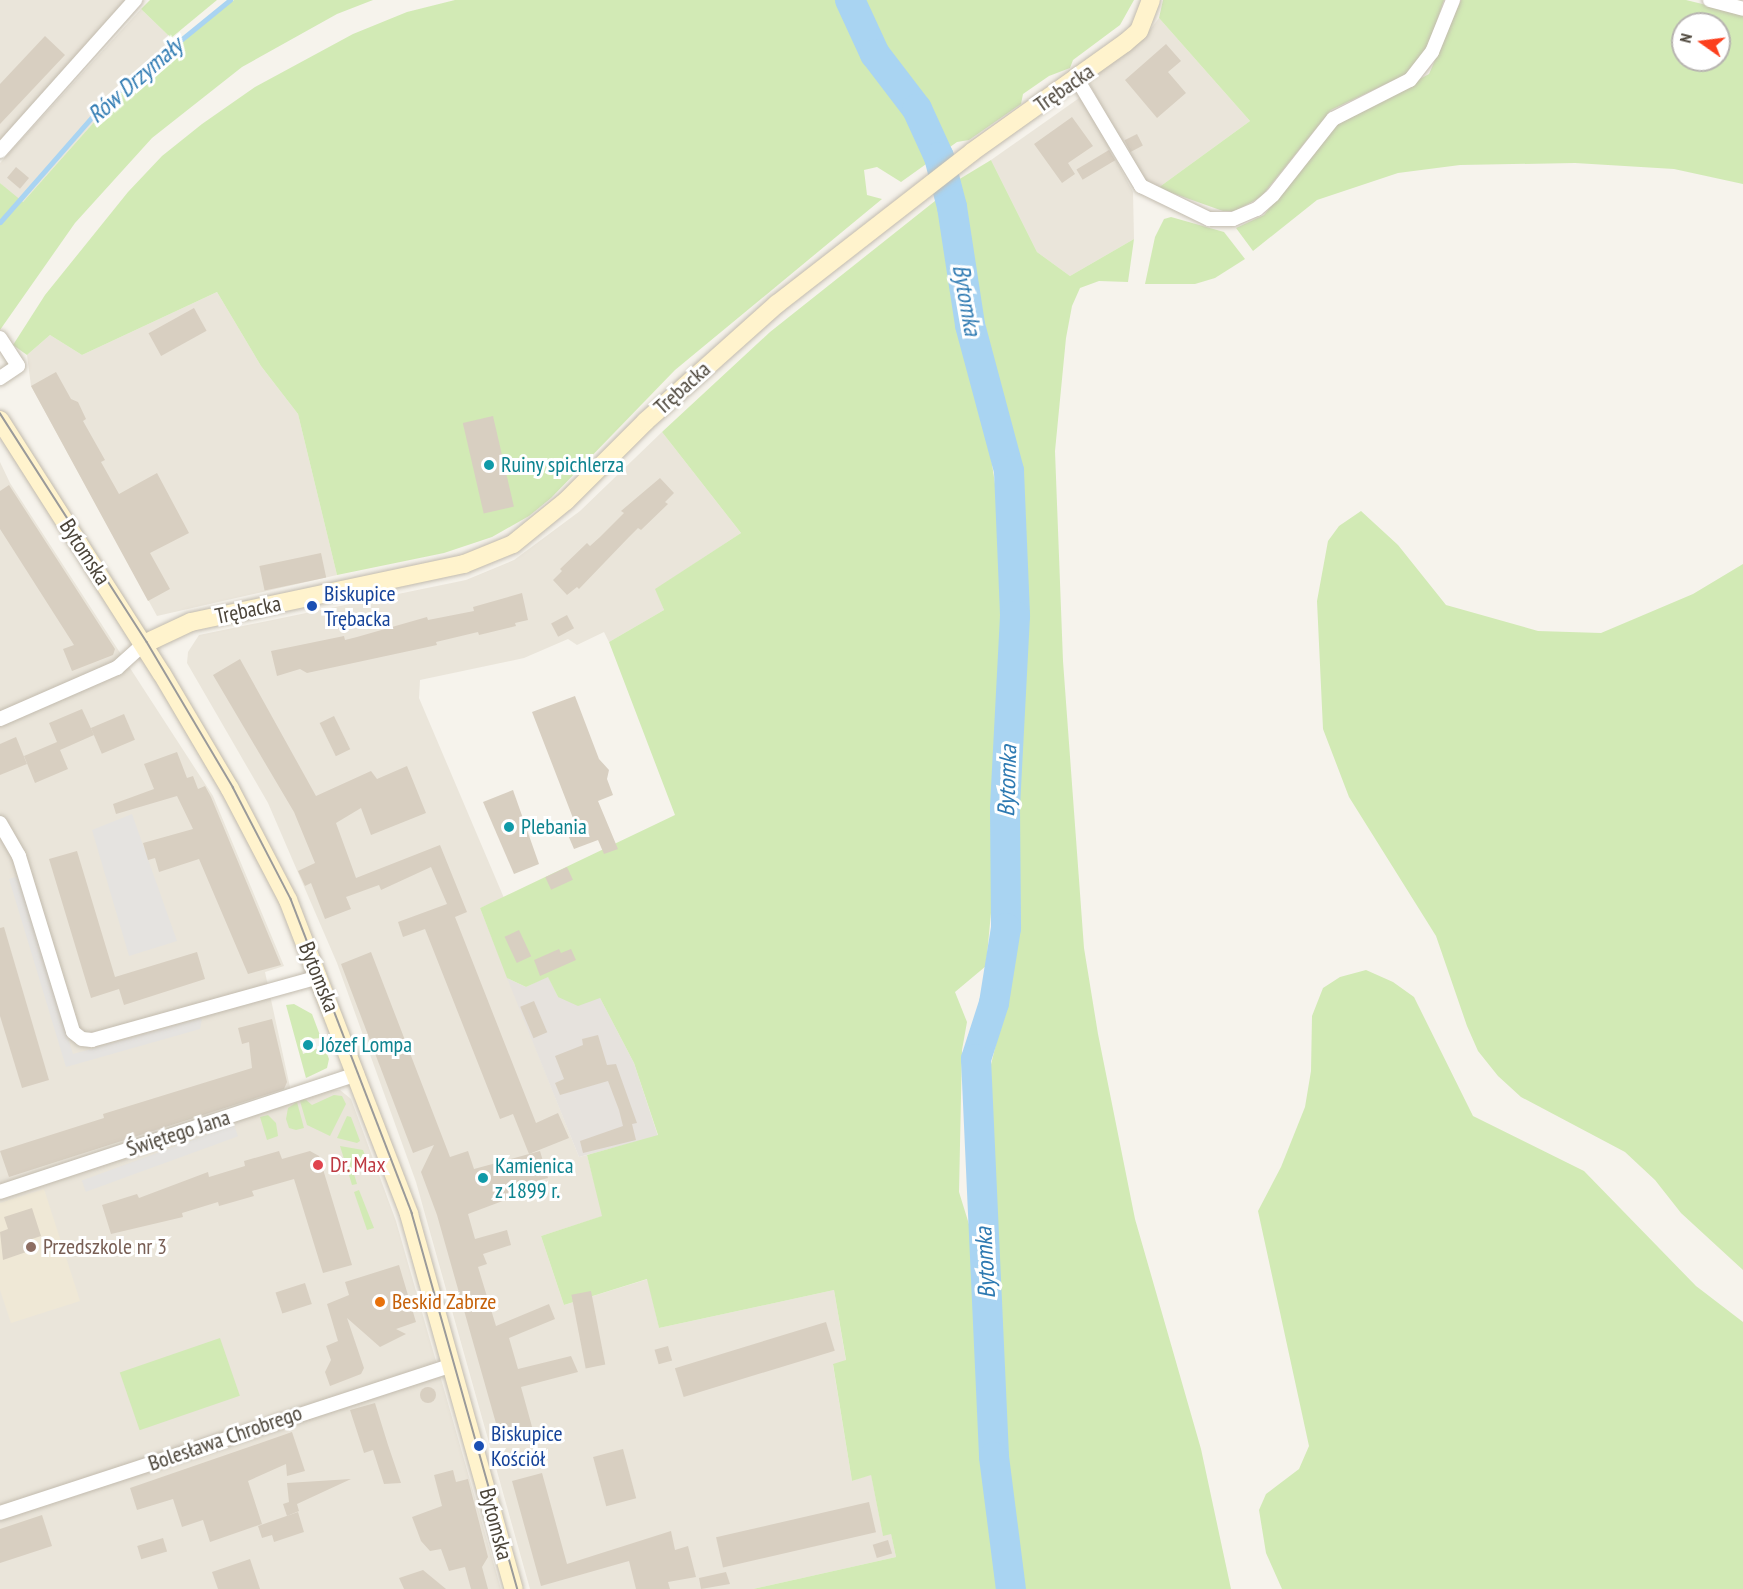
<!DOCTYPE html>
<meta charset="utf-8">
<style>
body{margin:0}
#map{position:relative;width:1743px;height:1589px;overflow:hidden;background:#f6f3ec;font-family:"PT Sans Narrow",sans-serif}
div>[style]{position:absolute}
.residential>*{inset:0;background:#eae5da}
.industrial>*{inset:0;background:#e6e2dd}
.education>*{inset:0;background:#efe8d6}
.green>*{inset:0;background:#d2eab5;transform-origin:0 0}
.parking>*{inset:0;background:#e5e3e0;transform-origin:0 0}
.stream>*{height:5px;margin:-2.5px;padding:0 2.5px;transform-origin:2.5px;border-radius:2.5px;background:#a9d4f2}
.river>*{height:30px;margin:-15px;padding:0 15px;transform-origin:15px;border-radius:15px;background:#a9d4f2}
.building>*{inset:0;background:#d8cfc1;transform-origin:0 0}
.round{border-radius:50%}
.roads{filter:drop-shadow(0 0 2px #c2bbae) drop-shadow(0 0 2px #c2bbae)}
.street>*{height:14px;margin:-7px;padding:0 7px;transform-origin:7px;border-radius:7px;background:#fff}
.secondary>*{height:18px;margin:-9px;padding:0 9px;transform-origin:9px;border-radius:9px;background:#fff3cd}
.tram>*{height:1.5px;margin:-0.75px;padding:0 0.75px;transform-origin:0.75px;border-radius:0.75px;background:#9a9a9a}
.dots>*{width:16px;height:16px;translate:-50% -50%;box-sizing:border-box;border:3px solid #fff;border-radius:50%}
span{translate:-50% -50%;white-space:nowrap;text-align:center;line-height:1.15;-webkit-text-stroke:6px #fff;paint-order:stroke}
.street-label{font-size:22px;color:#4b4439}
.culture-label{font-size:22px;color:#0d838f}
.left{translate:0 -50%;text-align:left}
.transit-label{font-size:22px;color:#164399}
.health-label{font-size:22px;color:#be3a42}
.education-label{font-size:22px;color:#785e54}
.food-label{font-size:22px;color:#c56008}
.water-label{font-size:24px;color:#2e7ab2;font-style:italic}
.north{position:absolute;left:1671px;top:12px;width:60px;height:60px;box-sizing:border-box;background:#fff;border:2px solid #b7b4b0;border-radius:50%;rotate:284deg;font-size:16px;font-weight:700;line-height:24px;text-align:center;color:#4b4439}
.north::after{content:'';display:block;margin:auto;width:21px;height:27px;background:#fc3f1d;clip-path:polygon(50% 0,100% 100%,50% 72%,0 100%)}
</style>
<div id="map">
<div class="residential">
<i style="clip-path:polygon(0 0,125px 0,0 144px)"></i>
<i style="clip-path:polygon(141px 9px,171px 38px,176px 50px,135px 76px,22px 203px,0 183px,0 163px)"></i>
<i style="clip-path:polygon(1159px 18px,1250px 121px,1158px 188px,1140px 177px,1088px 81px,1147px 34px)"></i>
<i style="clip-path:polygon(1082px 96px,1133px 192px,1134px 239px,1070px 276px,1037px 252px,991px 160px)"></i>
<i style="clip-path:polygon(217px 292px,261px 366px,298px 414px,337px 575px,157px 616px,31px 386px,27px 355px,50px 335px,82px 355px)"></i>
<i style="clip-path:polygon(662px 432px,741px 533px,656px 589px,664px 610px,609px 642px,604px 632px,577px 645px,568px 639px,524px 658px,420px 680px,419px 698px,504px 898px,480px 908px,579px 1157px,587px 1155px,603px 1216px,541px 1236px,564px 1305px,648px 1279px,659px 1328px,834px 1290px,846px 1361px,833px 1365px,852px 1481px,871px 1474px,883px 1535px,891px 1533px,896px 1557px,753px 1589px,530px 1589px,416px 1182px,337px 963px,268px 803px,187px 663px,188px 652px,199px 635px,466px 580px,514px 560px,580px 511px)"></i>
<i style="clip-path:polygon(0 462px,10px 483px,213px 796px,284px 966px,265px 972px,293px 1101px,331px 1090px,340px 1090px,351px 1099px,396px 1221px,501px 1589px,0 1589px)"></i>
</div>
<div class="industrial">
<i style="clip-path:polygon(548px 976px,558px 997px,600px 998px,634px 1063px,658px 1136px,579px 1157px,507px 978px,526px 987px)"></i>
</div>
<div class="education">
<i style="clip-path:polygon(44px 1189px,80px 1301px,11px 1323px,0 1290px,0 1203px)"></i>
</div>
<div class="green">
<i style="clip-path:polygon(150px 0,217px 0,171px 38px,141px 9px)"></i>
<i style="clip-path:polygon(234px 0,373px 0,337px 14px,242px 67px,152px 138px,75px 223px,0 330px,0 183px,23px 202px,135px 76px,176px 50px,174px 46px)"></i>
<i style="clip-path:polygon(455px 0,1134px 0,1120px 25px,1073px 60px,1070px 68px,1049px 76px,1023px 94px,1021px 104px,969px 140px,957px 142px,901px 182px,877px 167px,864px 170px,867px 195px,882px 199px,675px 370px,551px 498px,529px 516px,492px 537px,444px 553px,337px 575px,298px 414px,261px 366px,217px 292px,82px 355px,50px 335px,27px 355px,13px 345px,45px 295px,128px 192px,162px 156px,202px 124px,255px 87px,353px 34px,407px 12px)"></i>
<i style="clip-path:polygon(1163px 0,1444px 0,1428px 47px,1409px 73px,1331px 110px,1261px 197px,1235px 211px,1223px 211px,1158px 188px,1250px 121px,1159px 18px)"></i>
<i style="clip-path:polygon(evenodd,1461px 0,1686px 0,1743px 14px,1743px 184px,1674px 169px,1575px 163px,1460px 165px,1398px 173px,1317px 200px,1253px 251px,1236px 228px,1264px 215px,1337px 124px,1429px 74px,1461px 0,1683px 24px,1719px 24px,1719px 60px,1683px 60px,1683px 24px)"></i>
<i style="clip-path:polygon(991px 160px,1037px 252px,1070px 276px,1134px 239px,1128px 282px,1099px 281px,1080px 288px,1072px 306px,1066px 338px,1055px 451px,1063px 661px,1084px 948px,1098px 1034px,1135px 1219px,1201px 1449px,1231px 1589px,1024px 1589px,1005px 1457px,987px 1081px,1013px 974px,1020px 928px,1015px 843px,1023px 682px,1020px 549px,1014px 466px,976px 325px,953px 183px)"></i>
<i style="clip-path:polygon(940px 197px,964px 338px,989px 444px,1000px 517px,1003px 584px,998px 838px,986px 966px,955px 992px,967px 1022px,962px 1050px,959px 1192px,972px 1234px,985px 1335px,982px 1437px,1003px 1589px,753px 1589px,896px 1557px,891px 1534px,883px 1536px,871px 1475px,852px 1481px,833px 1364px,846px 1360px,834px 1290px,659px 1328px,647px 1279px,564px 1305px,541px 1236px,602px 1216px,587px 1155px,658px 1135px,634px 1063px,600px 998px,578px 1006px,558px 997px,548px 977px,526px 987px,507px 978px,480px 908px,675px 815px,609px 642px,664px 610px,655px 589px,741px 533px,662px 432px,770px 332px)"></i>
<i style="clip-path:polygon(1171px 217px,1224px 232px,1245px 259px,1215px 278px,1195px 284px,1145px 284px,1155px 237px,1164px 219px)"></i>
<i style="clip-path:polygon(1361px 511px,1398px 545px,1446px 605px,1538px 631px,1601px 633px,1693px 594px,1743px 564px,1743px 1270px,1681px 1213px,1655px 1180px,1625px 1152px,1521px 1097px,1498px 1076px,1478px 1051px,1467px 1026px,1436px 936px,1349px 797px,1323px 729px,1317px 601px,1328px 541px,1339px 526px)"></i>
<i style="clip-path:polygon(1366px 970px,1393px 982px,1414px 997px,1473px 1116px,1584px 1171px,1696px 1286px,1743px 1322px,1743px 1589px,1282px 1589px,1266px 1553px,1259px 1510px,1266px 1494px,1299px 1469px,1309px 1446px,1258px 1211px,1281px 1167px,1305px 1107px,1311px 1071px,1312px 1016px,1323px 988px,1340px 977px)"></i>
<i style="clip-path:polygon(294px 1004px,312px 1014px,321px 1038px,300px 1040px,303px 1054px,324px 1046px,329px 1059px,327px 1068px,306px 1078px,286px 1005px)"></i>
<i style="clip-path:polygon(334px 1095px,342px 1096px,346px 1104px,330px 1136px,307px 1125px,300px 1101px,305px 1099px,312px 1105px)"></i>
<i style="clip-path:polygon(297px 1102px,304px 1128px,296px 1130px,289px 1128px,286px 1119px,288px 1108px)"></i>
<i style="clip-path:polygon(268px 1115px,276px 1123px,278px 1136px,267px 1140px,260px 1117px)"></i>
<i style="clip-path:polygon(347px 1116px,351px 1117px,360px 1141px,357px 1143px,337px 1138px)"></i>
<i style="clip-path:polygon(340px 1146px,363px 1150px,365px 1155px,354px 1174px,357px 1184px,352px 1185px)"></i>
<i style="clip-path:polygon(359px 1190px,374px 1228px,367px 1230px,354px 1192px)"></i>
<i style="left:220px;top:1338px;width:61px;height:106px;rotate:71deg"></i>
</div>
<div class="parking">
<i style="clip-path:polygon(132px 814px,177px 941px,129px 956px,92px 830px)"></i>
<i style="clip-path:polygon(19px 876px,73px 1054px,202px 1018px,200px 1029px,66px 1067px,9px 879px)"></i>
<i style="left:234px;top:1125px;width:12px;height:162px;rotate:70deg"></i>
</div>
<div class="stream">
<i style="left:0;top:222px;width:161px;rotate:-48.8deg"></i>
<i style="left:106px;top:101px;width:160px;rotate:-39.2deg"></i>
</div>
<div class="river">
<i style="left:850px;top:0;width:60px;rotate:65.2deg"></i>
<i style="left:875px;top:54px;width:69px;rotate:52.6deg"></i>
<i style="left:917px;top:109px;width:53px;rotate:65.4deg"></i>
<i style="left:939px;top:157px;width:52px;rotate:75.4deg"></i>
<i style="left:952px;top:207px;width:119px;rotate:81.3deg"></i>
<i style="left:970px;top:325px;width:151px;rotate:75deg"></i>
<i style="left:1009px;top:471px;width:145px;rotate:87.6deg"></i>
<i style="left:1015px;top:616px;width:192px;rotate:93deg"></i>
<i style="left:1005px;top:808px;width:120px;rotate:89.5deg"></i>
<i style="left:1006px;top:928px;width:76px;rotate:99.1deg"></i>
<i style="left:994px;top:1003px;width:59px;rotate:107.8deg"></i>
<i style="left:976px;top:1059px;width:398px;rotate:87.4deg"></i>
<i style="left:994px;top:1457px;width:133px;rotate:82.7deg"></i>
</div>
<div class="building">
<i style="clip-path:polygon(45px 36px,65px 55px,0 124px,0 84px)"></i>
<i style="clip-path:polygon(1166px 44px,1181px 61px,1168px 72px,1186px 93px,1157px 118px,1125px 80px)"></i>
<i style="clip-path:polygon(1072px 117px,1093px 146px,1068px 163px,1075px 174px,1062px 183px,1034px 144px)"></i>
<i style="left:1137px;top:134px;width:13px;height:14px;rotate:63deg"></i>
<i style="left:1109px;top:150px;width:12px;height:38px;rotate:59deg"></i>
<i style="left:16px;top:167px;width:17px;height:14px;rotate:40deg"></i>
<i style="left:194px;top:308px;width:26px;height:52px;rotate:61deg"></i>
<i style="clip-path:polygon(56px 372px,71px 399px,78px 402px,86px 419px,83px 421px,105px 460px,101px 462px,119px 494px,157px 473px,189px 533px,150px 553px,170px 589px,148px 601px,31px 386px)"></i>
<i style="left:493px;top:416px;width:93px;height:31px;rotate:77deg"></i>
<i style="clip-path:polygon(660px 478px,674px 493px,665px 502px,668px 504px,641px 530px,638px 528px,629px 537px,579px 589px,577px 587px,567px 595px,553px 580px,562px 571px,560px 569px,587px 543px,590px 546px,600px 537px,624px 513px,621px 511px)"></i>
<i style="clip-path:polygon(9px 485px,115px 649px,113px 655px,72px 671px,63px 649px,74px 645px,0 529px,0 491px)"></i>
<i style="left:321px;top:553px;width:25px;height:63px;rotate:78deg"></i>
<i style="clip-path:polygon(522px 593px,528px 620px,515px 623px,516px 626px,479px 635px,478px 632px,436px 642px,437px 645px,307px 673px,300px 669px,277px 676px,271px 651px,344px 636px,345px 640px,357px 637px,427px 617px,428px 620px,474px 611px,473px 607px)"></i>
<i style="left:567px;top:615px;width:15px;height:18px;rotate:62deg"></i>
<i style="clip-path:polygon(240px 659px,316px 796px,371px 771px,377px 779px,407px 766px,426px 813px,371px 835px,361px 808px,336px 823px,356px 878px,440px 845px,467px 912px,455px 917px,536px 1123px,558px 1113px,569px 1138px,529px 1154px,513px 1114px,500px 1119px,425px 929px,403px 937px,398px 922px,447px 904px,431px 867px,381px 890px,379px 885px,346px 897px,351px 909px,325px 919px,311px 883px,305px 886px,298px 871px,315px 863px,294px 812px,213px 675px)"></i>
<i style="clip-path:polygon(575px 696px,599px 759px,609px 770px,607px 779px,613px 795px,598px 801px,618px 849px,604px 854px,598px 840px,574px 849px,568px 835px,578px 831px,532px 712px)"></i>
<i style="clip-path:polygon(82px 709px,94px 735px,60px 750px,68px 769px,35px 783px,24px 756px,57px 742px,49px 723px)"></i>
<i style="left:124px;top:714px;width:28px;height:36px;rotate:67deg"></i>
<i style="left:334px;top:716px;width:37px;height:16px;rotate:64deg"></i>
<i style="clip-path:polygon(16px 737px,27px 764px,0 775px,0 744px)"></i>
<i style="clip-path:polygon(177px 752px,187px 778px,193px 776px,198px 789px,205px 786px,211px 797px,281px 965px,248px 974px,199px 859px,159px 872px,155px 858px,148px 860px,143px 843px,193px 829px,177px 796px,116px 814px,113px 804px,154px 789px,144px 764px)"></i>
<i style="clip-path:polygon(513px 790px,539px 864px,514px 874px,483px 802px)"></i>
<i style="clip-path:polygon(77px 851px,115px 977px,197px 952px,205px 979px,124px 1005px,119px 989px,91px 998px,49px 859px)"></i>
<i style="left:567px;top:867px;width:14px;height:24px;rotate:65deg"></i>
<i style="clip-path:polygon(4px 927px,49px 1080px,22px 1088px,0 1016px,0 928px)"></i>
<i style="left:519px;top:930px;width:29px;height:16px;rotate:65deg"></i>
<i style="clip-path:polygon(559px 949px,561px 953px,571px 949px,576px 960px,540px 976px,534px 960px)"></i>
<i style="clip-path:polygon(371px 952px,450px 1157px,468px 1151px,474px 1169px,540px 1151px,548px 1178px,524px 1184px,527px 1192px,468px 1214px,475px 1239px,507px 1230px,511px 1245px,483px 1254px,487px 1264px,478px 1267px,496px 1326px,549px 1304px,555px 1319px,509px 1338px,518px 1369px,571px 1356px,578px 1372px,521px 1387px,534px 1434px,501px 1441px,437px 1215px,421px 1172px,434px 1145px,413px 1153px,341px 964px)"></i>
<i style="left:534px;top:1001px;width:34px;height:15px;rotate:67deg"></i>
<i style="clip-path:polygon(272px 1019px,287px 1082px,284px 1089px,9px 1177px,0 1151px,104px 1118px,103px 1114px,252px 1068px,249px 1042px,242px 1044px,238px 1028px)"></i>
<i style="clip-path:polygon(598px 1035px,607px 1065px,616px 1064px,637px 1123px,632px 1124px,636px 1140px,583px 1153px,580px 1141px,623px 1126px,619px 1110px,608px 1081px,560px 1095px,555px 1083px,564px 1079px,555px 1056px,583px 1045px,582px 1039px)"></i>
<i style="clip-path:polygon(279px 1151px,282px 1159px,310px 1151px,319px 1156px,352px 1265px,323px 1273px,294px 1179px,252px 1191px,254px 1196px,219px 1206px,218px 1202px,182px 1213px,183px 1217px,111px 1234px,102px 1205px,137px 1194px,139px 1198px,208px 1172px,209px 1177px,245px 1166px,244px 1161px)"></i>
<i style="clip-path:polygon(32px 1208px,41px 1236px,29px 1240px,32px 1250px,3px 1260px,0 1232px,8px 1229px,4px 1217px)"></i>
<i style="clip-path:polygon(399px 1265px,416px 1322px,396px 1329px,406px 1334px,380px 1347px,347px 1318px,364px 1368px,361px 1374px,330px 1386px,325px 1372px,331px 1360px,326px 1346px,338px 1341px,327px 1304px,349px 1295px,345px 1282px)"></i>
<i style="left:305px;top:1283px;width:22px;height:31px;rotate:72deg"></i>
<i style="left:591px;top:1291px;width:75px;height:20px;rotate:79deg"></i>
<i style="left:826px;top:1322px;width:30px;height:158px;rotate:73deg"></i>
<i style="left:668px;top:1346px;width:15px;height:14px;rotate:74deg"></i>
<i class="round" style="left:420px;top:1387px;width:16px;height:16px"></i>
<i style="clip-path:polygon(375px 1403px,388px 1445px,401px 1483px,384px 1484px,373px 1450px,364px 1453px,350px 1410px)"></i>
<i style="clip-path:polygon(292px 1432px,305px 1471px,287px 1476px,286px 1464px,248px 1481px,262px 1524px,210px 1542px,203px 1520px,182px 1527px,173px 1499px,137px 1510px,130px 1488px)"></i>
<i style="left:623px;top:1449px;width:51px;height:31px;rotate:75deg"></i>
<i style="clip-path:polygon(453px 1470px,456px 1482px,468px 1479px,488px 1557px,482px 1567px,488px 1589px,471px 1589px,465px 1567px,449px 1571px,441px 1549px,430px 1551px,421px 1541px,412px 1517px,442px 1506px,434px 1475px)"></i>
<i style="clip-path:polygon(542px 1473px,567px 1564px,671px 1531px,675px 1550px,688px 1546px,696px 1577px,668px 1582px,670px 1589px,636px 1589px,629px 1561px,541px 1586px,512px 1481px)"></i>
<i style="clip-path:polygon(351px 1479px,297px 1504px,299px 1511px,287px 1516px,283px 1504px,289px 1502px,287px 1483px)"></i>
<i style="left:869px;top:1502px;width:31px;height:157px;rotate:77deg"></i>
<i style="clip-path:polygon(298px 1512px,304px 1532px,274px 1542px,272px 1535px,262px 1538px,258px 1526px)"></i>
<i style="clip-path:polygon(42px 1515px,52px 1546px,0 1563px,0 1529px)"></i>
<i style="left:163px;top:1538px;width:14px;height:27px;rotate:73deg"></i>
<i style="left:888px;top:1540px;width:14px;height:16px;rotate:73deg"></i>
<i style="clip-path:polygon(250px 1559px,260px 1589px,218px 1589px,212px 1572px)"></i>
<i style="clip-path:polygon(423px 1570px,446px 1589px,404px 1589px,399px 1578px)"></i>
<i style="clip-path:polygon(726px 1572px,730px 1584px,701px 1589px,699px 1578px)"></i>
</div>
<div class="roads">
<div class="street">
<i style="left:1710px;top:0;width:34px;rotate:15deg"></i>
<i style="left:1077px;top:79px;width:125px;rotate:59.1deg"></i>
<i style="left:1141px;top:186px;width:76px;rotate:25.9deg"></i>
<i style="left:1209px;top:219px;width:24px"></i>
<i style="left:1233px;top:219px;width:26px;rotate:-23deg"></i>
<i style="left:1257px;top:209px;width:21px;rotate:-41deg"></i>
<i style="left:1273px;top:195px;width:97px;rotate:-51.7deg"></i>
<i style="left:1333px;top:119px;width:86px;rotate:-26.9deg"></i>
<i style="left:1410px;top:80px;width:36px;rotate:-52deg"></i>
<i style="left:1432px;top:52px;width:56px;rotate:-68deg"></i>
<i style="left:0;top:151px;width:203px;rotate:-48.2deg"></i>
<i style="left:0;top:338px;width:33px;rotate:57deg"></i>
<i style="left:18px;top:366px;width:22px;rotate:146deg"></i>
<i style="left:0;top:719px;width:128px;rotate:-23.6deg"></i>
<i style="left:117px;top:668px;width:36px;rotate:-42deg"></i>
<i style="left:0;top:823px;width:38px;rotate:60deg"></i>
<i style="left:19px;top:856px;width:184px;rotate:72.9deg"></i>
<i style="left:73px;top:1032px;width:11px;rotate:38deg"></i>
<i style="left:82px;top:1039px;width:10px;rotate:6deg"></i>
<i style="left:92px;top:1040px;width:236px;rotate:-15.5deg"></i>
<i style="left:0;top:1192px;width:376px;rotate:-18.3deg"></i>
<i style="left:0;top:1513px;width:476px;rotate:-18.1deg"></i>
</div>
<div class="secondary">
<i style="left:0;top:420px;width:301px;rotate:57.5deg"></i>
<i style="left:162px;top:674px;width:134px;rotate:59.4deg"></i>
<i style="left:230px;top:789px;width:125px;rotate:62.4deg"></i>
<i style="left:288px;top:900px;width:337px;rotate:68.9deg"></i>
<i style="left:409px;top:1214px;width:389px;rotate:74.4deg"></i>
<i style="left:144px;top:644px;width:52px;rotate:-25.1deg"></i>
<i style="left:191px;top:622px;width:279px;rotate:-12deg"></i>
<i style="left:464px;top:564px;width:53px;rotate:-22.2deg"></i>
<i style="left:513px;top:544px;width:68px;rotate:-39.1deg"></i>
<i style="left:566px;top:501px;width:113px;rotate:-45deg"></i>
<i style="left:646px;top:421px;width:176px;rotate:-41.8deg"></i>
<i style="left:777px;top:304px;width:247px;rotate:-37.9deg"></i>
<i style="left:972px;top:152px;width:188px;rotate:-35.5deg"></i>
<i style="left:1125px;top:43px;width:18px;rotate:-41deg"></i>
<i style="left:1139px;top:31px;width:33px;rotate:-69deg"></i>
</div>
</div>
<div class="tram">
<i style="left:0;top:413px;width:272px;rotate:57.3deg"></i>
<i style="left:147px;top:642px;width:169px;rotate:59.3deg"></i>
<i style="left:233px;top:787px;width:126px;rotate:62.6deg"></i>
<i style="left:291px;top:899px;width:337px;rotate:68.9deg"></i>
<i style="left:412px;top:1213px;width:391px;rotate:74.3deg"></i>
</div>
<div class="dots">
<i style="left:489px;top:465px;background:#0f9aa8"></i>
<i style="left:312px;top:606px;background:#1a4fb4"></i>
<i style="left:509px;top:827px;background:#0f9aa8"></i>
<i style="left:308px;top:1045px;background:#0f9aa8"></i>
<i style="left:318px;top:1165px;background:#e0444e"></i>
<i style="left:483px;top:1178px;background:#0f9aa8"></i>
<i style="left:31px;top:1247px;background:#8d6e63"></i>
<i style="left:380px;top:1302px;background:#e8710a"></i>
<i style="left:479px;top:1446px;background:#1a4fb4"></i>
</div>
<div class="street-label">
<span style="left:1064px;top:88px;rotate:-35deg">Trębacka</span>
<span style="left:682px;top:388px;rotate:-42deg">Trębacka</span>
<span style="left:85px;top:552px;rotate:57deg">Bytomska</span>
<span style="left:248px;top:610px;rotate:-12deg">Trębacka</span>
<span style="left:319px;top:977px;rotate:68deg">Bytomska</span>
<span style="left:178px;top:1133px;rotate:-18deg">Świętego Jana</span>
<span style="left:225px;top:1438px;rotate:-19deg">Bolesława Chrobrego</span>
<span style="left:496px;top:1524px;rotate:75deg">Bytomska</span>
</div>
<div class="culture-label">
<span class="left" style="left:501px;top:465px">Ruiny spichlerza</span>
<span class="left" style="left:521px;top:827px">Plebania</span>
<span class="left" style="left:320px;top:1045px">Józef Lompa</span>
<span class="left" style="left:495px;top:1178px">Kamienica<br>z 1899 r.</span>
</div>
<div class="transit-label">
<span class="left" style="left:324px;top:606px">Biskupice<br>Trębacka</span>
<span class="left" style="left:491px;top:1446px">Biskupice<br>Kościół</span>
</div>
<div class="health-label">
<span class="left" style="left:330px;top:1165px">Dr. Max</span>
</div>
<div class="education-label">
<span class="left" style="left:43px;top:1247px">Przedszkole nr 3</span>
</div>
<div class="food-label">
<span class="left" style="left:392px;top:1302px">Beskid Zabrze</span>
</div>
<div class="water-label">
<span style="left:135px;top:80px;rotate:-41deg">Rów Drzymały</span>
<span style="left:967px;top:300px;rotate:80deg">Bytomka</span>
<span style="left:1007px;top:781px;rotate:-88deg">Bytomka</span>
<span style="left:985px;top:1263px;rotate:-93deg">Bytomka</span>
</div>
<div class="north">N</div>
</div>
